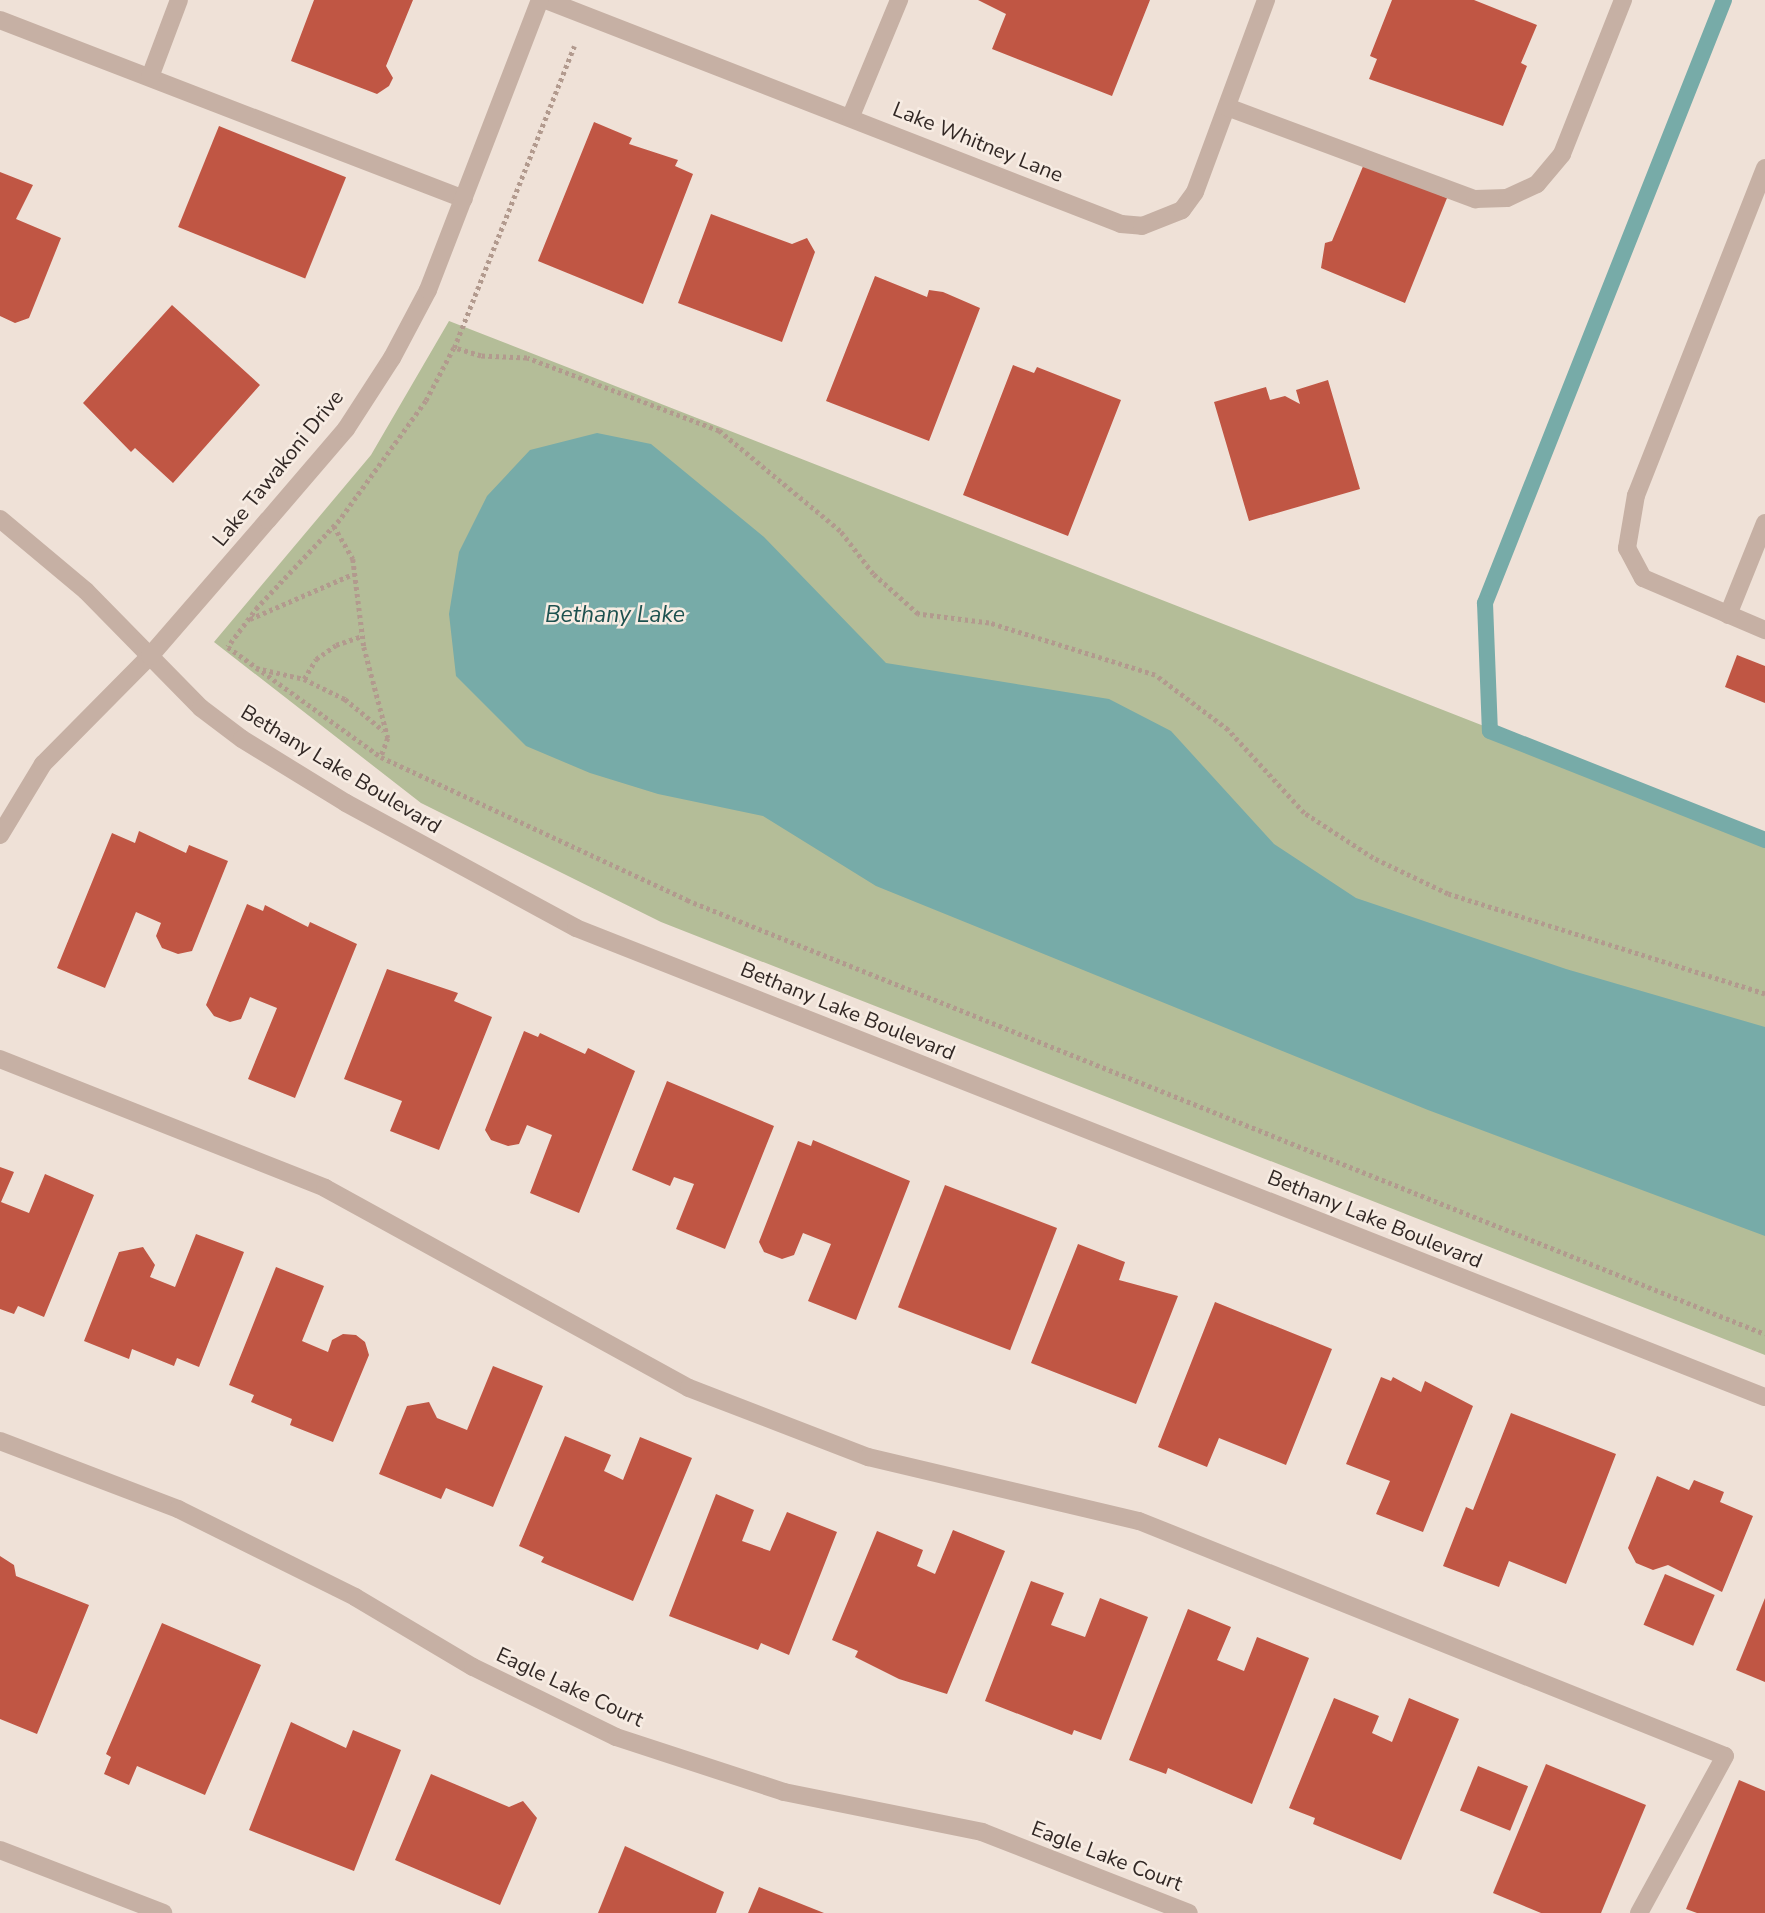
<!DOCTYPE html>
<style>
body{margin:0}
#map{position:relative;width:1765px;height:1913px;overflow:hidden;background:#efe1d7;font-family:"Nunito Sans",sans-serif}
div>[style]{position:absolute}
.green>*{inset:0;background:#b4bd98}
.water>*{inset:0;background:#77aba8}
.stream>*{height:16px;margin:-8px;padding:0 8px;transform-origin:8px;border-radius:8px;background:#77aba8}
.building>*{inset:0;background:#c05644;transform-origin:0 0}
.path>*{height:4.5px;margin-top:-2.25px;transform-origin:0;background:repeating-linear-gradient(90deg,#b29a8e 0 3.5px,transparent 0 7px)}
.minor>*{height:18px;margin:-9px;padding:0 9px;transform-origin:9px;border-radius:9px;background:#c6b0a4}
span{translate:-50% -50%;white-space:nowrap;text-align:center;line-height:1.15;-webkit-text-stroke:5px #f7ece3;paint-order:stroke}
.street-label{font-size:21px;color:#322825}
.water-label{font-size:23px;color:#1d514f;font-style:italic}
</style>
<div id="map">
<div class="green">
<i style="clip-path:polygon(449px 321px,1765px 836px,1765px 1355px,661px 922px,421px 803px,214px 642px,371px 455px)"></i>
</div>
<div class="water">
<i style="clip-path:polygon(597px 433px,651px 444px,764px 537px,886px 663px,1109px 699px,1171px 731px,1274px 844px,1356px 898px,1566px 969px,1765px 1027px,1765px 1236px,1428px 1110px,876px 886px,763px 816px,658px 794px,590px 773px,526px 746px,456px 676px,449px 614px,459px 552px,487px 496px,530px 450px)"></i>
</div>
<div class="stream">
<i style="left:1724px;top:0;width:649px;rotate:111.62deg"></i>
<i style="left:1485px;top:603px;width:128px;rotate:87.8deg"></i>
<i style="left:1490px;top:731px;width:296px;rotate:21.6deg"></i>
</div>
<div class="building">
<i style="clip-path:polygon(314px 0,413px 0,386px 66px,393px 78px,389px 86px,377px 94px,291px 61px)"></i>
<i style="clip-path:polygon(978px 0,1150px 0,1112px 96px,992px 49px,1006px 14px)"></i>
<i style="clip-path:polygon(1392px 0,1474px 0,1537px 25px,1521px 63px,1527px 66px,1503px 126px,1369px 79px,1377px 59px,1370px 56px)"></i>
<i style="clip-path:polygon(594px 122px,632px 138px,629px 144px,678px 160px,675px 166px,693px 174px,643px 304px,538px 261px)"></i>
<i style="left:219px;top:126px;width:137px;height:109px;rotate:22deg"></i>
<i style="clip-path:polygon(1364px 164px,1447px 198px,1405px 303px,1321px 268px,1325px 243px,1332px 241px)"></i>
<i style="clip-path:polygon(0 172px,33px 185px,16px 219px,61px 238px,29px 318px,15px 323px,0 316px)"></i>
<i style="clip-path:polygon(711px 214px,792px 244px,807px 238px,815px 252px,782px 342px,678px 303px)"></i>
<i style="clip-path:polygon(875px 276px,927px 297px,929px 290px,943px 292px,980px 308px,929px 441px,826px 401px)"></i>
<i style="clip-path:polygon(172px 305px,260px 385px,173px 483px,135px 448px,131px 452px,83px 403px)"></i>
<i style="clip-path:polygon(1013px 365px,1034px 373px,1037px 367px,1121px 400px,1068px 536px,963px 495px)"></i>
<i style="clip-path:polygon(1328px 380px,1360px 489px,1249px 521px,1214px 402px,1266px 387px,1270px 400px,1285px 396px,1300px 404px,1296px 390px)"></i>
<i style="clip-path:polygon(1737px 655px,1765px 666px,1765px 703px,1725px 687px)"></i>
<i style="clip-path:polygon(139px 831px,186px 853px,189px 845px,228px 861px,192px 951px,178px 954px,162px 948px,156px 936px,161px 923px,136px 912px,105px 988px,57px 968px,112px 833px,135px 843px)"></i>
<i style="clip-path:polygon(247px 904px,263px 911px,265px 905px,308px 927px,310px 922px,357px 944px,295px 1098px,248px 1079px,277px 1008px,250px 997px,241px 1019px,230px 1022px,214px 1016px,206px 1005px)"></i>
<i style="clip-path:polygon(387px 969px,458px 993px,454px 1001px,492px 1017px,439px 1150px,390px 1131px,402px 1101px,344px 1079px)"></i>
<i style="clip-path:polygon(524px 1031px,538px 1037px,540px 1033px,585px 1054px,588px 1048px,635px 1071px,579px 1213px,530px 1193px,552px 1135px,527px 1125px,519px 1144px,508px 1146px,491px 1140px,485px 1130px)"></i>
<i style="clip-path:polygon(667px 1081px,774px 1126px,725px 1249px,676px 1229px,694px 1184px,674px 1177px,670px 1186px,632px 1170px)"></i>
<i style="clip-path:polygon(813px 1140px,910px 1181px,856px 1320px,808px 1301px,831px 1244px,803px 1233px,794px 1255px,782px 1259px,764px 1252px,759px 1242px,798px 1141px,811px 1146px)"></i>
<i style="clip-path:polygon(0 1167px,14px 1172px,1px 1202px,29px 1213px,45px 1174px,94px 1195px,44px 1317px,18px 1306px,14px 1314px,0 1309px)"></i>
<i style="left:945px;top:1185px;width:120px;height:131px;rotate:21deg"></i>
<i style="clip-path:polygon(196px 1234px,244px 1252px,199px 1367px,177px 1358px,174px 1366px,132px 1349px,129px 1359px,84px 1341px,119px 1252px,143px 1247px,155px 1265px,150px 1277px,175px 1287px)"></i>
<i style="clip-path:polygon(1078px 1244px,1125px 1262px,1119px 1280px,1178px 1296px,1136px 1404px,1031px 1363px)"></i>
<i style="clip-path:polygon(276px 1267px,324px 1286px,302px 1341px,328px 1352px,332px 1340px,343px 1334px,356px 1335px,365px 1342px,369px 1355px,333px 1442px,290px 1425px,292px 1419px,251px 1402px,254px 1395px,229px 1385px)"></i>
<i style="clip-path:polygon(1215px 1302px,1332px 1349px,1286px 1465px,1219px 1438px,1207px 1467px,1158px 1447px)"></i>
<i style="clip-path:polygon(493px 1366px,543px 1386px,493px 1507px,446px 1488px,441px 1499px,379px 1474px,407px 1406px,429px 1402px,437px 1418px,467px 1430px)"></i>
<i style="clip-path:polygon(1381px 1377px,1391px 1381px,1393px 1377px,1421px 1392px,1425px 1381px,1473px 1406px,1423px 1532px,1376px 1514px,1390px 1481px,1346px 1464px)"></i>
<i style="clip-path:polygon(1511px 1413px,1616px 1454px,1566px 1584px,1509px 1561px,1499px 1587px,1443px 1566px,1466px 1507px,1473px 1510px)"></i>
<i style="clip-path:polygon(565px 1436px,611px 1455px,604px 1471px,623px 1480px,640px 1437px,692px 1458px,633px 1601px,541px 1562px,544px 1557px,519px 1546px)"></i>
<i style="clip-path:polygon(1657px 1476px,1689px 1490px,1694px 1480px,1724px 1492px,1720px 1502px,1753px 1516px,1722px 1592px,1668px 1565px,1653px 1570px,1636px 1563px,1628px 1548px)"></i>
<i style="clip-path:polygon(716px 1494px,754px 1510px,742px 1541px,770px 1551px,787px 1512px,837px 1532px,789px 1655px,761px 1643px,758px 1650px,669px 1616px)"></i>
<i style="clip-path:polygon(953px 1530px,1005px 1551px,947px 1694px,899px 1679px,855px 1657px,858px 1651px,832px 1640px,877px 1531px,923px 1550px,917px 1566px,935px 1574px)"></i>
<i style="clip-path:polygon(0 1556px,14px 1565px,16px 1576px,89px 1605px,37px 1734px,0 1719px)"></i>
<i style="left:1665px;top:1574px;width:54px;height:55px;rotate:23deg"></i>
<i style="clip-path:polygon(1031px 1581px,1064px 1593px,1051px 1625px,1085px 1637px,1100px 1598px,1148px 1617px,1101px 1740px,1074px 1730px,1072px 1735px,985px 1701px)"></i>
<i style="clip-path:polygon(1765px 1598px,1765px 1682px,1736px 1670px)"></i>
<i style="clip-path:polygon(1188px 1609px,1231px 1627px,1217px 1660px,1244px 1671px,1257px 1637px,1309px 1658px,1252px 1804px,1168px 1768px,1166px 1774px,1129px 1760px)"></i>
<i style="clip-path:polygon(162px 1623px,261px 1665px,205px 1795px,137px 1766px,129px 1785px,104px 1774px,111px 1757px,106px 1754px)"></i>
<i style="clip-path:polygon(1334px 1698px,1379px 1716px,1372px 1733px,1392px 1742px,1409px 1698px,1459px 1719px,1401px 1860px,1313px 1824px,1315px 1818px,1289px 1808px)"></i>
<i style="clip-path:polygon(291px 1722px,346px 1748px,353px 1730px,401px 1750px,354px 1871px,249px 1830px)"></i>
<i style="clip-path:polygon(1546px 1764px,1646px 1805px,1601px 1913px,1541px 1913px,1493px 1893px)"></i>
<i style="left:1478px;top:1766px;width:54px;height:48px;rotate:22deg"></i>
<i style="clip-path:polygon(431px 1774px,509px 1807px,523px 1801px,537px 1818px,500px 1905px,395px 1860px)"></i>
<i style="clip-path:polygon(1739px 1780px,1765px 1791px,1765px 1913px,1697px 1913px,1686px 1909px)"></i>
<i style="clip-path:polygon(625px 1846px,724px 1892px,716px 1913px,598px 1913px)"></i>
<i style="clip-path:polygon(759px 1887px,824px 1913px,748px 1913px)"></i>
</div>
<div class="path">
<i style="left:454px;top:348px;width:325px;rotate:-68.3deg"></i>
<i style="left:334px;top:526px;width:38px;rotate:60deg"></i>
<i style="left:353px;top:559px;width:89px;rotate:82.9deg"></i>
<i style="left:364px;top:647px;width:94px;rotate:75.2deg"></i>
<i style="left:388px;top:738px;width:20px;rotate:110deg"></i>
<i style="left:250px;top:619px;width:112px;rotate:-23.6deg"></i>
<i style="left:256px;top:668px;width:49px;rotate:12.9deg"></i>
<i style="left:304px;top:679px;width:46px;rotate:26deg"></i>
<i style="left:345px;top:699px;width:50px;rotate:39.4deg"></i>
<i style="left:304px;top:679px;width:23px;rotate:-59deg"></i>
<i style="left:316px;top:659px;width:24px;rotate:-35deg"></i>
<i style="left:336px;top:645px;width:28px;rotate:-19deg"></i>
<i style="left:1765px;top:994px;width:332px;rotate:-162.5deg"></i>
<i style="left:1448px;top:894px;width:83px;rotate:-154.4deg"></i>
<i style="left:1373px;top:858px;width:82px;rotate:-146.9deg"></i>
<i style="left:1304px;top:813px;width:113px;rotate:-132.5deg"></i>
<i style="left:1228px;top:730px;width:91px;rotate:-143deg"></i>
<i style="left:1155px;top:675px;width:174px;rotate:-162.6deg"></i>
<i style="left:989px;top:623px;width:72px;rotate:-172.8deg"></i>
<i style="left:918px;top:614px;width:60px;rotate:-138.4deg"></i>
<i style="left:873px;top:574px;width:54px;rotate:-127.5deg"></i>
<i style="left:840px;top:531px;width:157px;rotate:-140.4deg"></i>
<i style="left:719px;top:431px;width:205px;rotate:-159.2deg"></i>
<i style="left:527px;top:358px;width:46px;rotate:-177.5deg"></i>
<i style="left:481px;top:356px;width:28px;rotate:-163deg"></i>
<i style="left:454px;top:348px;width:60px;rotate:117.8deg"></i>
<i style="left:426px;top:401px;width:147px;rotate:125.9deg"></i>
<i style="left:340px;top:520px;width:120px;rotate:133.3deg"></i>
<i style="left:258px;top:607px;width:50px;rotate:126.9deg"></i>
<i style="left:228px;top:647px;width:188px;rotate:35.7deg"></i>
<i style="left:381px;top:757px;width:338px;rotate:25deg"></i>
<i style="left:687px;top:900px;width:1162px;rotate:21.93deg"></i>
</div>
<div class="minor">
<i style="left:546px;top:0;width:617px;rotate:21.28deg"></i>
<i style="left:1121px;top:224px;width:21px;rotate:5deg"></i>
<i style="left:1142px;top:226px;width:43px;rotate:-21.8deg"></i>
<i style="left:1182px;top:210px;width:22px;rotate:-54deg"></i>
<i style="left:1195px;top:192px;width:205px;rotate:-69.7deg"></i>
<i style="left:0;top:20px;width:497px;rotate:21.1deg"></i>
<i style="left:150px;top:77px;width:82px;rotate:-69.4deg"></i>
<i style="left:1227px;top:107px;width:265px;rotate:20.4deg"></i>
<i style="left:1475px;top:199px;width:32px;rotate:-2deg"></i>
<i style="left:1507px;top:198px;width:33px;rotate:-25deg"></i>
<i style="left:1537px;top:184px;width:39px;rotate:-50deg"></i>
<i style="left:1562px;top:154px;width:166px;rotate:-68.4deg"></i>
<i style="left:851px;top:116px;width:126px;rotate:-67.5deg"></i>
<i style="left:1765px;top:168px;width:352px;rotate:111.5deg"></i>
<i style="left:1636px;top:495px;width:54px;rotate:99.6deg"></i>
<i style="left:1627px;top:548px;width:34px;rotate:62deg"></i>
<i style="left:1643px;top:578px;width:133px;rotate:23.1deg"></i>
<i style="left:0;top:519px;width:112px;rotate:39.9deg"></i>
<i style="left:86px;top:591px;width:164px;rotate:45.5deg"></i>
<i style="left:201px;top:708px;width:51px;rotate:37.1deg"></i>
<i style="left:242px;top:739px;width:122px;rotate:31.6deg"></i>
<i style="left:346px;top:803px;width:262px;rotate:28.5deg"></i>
<i style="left:576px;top:928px;width:1278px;rotate:21.53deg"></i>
<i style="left:1728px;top:615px;width:99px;rotate:-68.1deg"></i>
<i style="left:0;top:835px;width:83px;rotate:-58.8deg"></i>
<i style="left:43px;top:764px;width:152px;rotate:-45.3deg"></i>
<i style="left:150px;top:656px;width:180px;rotate:-49.1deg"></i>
<i style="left:268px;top:520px;width:120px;rotate:-49.4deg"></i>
<i style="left:346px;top:429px;width:85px;rotate:-57.1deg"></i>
<i style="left:392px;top:358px;width:77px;rotate:-62.1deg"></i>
<i style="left:428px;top:290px;width:311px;rotate:-68.9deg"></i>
<i style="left:0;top:1059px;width:350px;rotate:21.6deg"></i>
<i style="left:325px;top:1188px;width:415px;rotate:28.8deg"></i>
<i style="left:689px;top:1388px;width:192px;rotate:21.1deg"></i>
<i style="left:868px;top:1457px;width:278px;rotate:13.3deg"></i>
<i style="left:1139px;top:1521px;width:631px;rotate:21.85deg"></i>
<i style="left:1725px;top:1756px;width:179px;rotate:118.7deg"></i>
<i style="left:0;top:1441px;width:191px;rotate:20.9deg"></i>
<i style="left:178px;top:1509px;width:198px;rotate:26.4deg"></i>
<i style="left:355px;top:1597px;width:137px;rotate:30.7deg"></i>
<i style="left:473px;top:1667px;width:159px;rotate:26.1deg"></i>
<i style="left:616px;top:1737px;width:177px;rotate:18.1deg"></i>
<i style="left:784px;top:1792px;width:202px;rotate:11.4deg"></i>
<i style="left:982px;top:1832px;width:222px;rotate:21.4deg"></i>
<i style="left:0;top:1850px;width:175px;rotate:21.1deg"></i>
</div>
<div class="street-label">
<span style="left:978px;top:142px;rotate:22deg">Lake Whitney Lane</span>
<span style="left:278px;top:468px;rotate:-51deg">Lake Tawakoni Drive</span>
<span style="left:341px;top:769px;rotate:31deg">Bethany Lake Boulevard</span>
<span style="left:848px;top:1011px;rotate:22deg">Bethany Lake Boulevard</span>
<span style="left:1375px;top:1219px;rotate:22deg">Bethany Lake Boulevard</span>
<span style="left:570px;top:1687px;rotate:25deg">Eagle Lake Court</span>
<span style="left:1107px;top:1856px;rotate:21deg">Eagle Lake Court</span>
</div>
<div class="water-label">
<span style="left:615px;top:615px">Bethany Lake</span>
</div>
</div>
